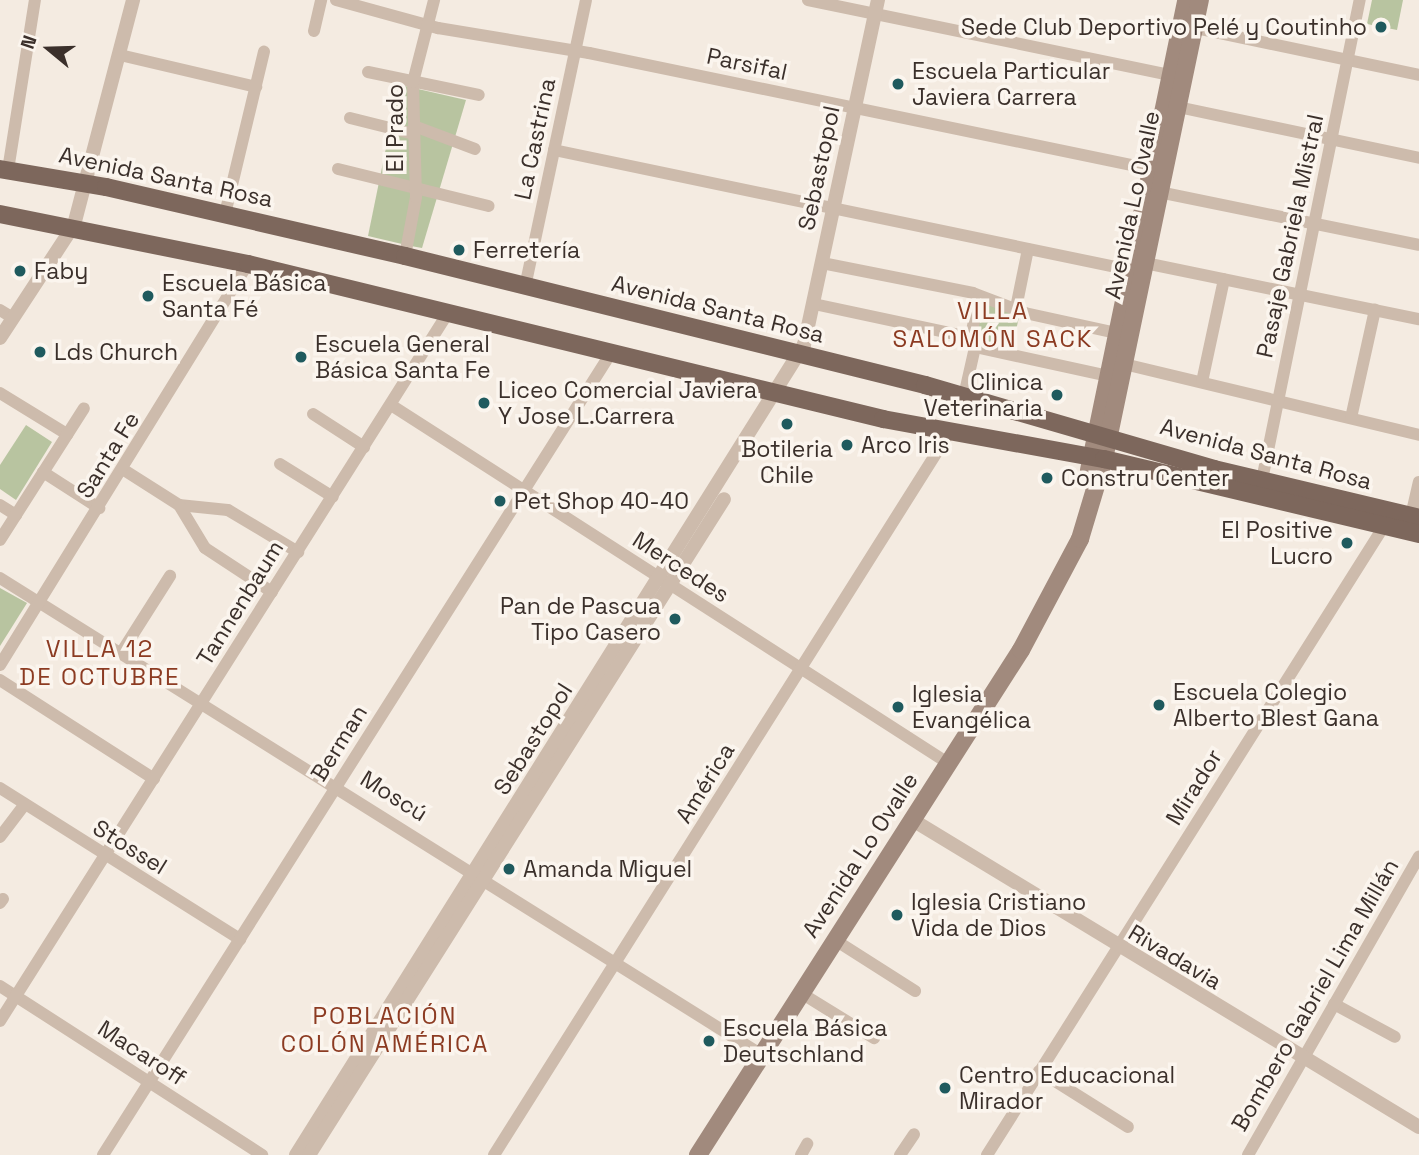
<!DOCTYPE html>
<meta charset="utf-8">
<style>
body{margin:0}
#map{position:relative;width:1419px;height:1155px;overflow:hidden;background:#f4ebe1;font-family:"Space Grotesk",sans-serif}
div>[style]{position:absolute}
.green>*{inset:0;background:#b8c4a0}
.minor>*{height:12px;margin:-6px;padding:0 6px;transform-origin:6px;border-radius:6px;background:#cdbbac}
.tertiary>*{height:14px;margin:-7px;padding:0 7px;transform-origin:7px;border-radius:7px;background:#cdbbac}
.secondary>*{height:18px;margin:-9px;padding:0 9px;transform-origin:9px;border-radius:9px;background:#a18a7d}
.primary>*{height:18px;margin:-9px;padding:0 9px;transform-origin:9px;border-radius:9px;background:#7d675c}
.dots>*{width:19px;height:19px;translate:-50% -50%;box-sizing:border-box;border:4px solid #fbf5ee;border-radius:50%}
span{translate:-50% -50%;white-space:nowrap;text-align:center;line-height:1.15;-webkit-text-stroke:7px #fbf5ee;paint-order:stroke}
.poi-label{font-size:23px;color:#3b302b}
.right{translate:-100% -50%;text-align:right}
.left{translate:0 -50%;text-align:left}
.street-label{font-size:23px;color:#3b302b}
.neighbourhood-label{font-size:24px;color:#8c3b22;letter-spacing:2px}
.north{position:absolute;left:14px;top:14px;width:70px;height:70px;-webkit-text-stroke:5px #fbf5ee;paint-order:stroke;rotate:289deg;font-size:19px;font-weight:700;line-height:28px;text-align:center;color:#3b302b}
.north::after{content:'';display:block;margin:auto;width:24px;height:32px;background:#3b302b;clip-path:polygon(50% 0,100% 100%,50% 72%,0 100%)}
</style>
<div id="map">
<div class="green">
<i style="clip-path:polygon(1372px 0,1403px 0,1397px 30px,1367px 24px)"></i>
<i style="clip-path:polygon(399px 84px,409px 87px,412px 197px,402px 244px,368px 236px)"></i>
<i style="clip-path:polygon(418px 89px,466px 100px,422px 248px,411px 246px)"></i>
<i style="clip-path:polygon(981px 300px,1019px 317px,1011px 352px,977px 341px,972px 332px)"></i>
<i style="clip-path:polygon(26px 425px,52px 442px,16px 500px,0 489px,0 465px)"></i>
<i style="clip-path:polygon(0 588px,27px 603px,0 646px)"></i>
</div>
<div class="minor">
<i style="left:336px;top:0;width:106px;rotate:15.4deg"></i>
<i style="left:438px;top:28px;width:153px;rotate:9.4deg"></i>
<i style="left:589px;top:53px;width:574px;rotate:11.66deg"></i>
<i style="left:808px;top:0;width:370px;rotate:11.7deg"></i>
<i style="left:1195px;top:28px;width:229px;rotate:11.8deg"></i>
<i style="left:314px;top:31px;width:32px;rotate:-77deg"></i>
<i style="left:120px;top:55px;width:140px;rotate:13.2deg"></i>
<i style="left:368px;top:72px;width:113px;rotate:11.7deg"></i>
<i style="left:1178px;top:107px;width:246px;rotate:11.9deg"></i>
<i style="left:350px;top:118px;width:66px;rotate:14deg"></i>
<i style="left:414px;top:126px;width:65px;rotate:20.7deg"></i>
<i style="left:554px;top:150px;width:588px;rotate:11.77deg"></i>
<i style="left:338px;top:169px;width:155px;rotate:13.8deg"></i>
<i style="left:8px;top:170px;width:172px;rotate:-81deg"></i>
<i style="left:1154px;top:191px;width:270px;rotate:11.5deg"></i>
<i style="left:225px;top:214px;width:167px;rotate:-76.5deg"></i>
<i style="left:405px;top:256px;width:60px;rotate:-79.4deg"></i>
<i style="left:416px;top:197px;width:115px;rotate:-91.5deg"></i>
<i style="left:413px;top:82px;width:85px;rotate:-75.6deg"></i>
<i style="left:822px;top:263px;width:154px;rotate:11.2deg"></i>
<i style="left:973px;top:293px;width:56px;rotate:21deg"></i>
<i style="left:1025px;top:313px;width:94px;rotate:12.3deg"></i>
<i style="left:1145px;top:263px;width:280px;rotate:11.6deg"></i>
<i style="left:525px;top:287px;width:293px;rotate:-78deg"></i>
<i style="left:814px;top:304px;width:154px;rotate:12deg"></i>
<i style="left:965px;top:336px;width:15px;rotate:48deg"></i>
<i style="left:975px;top:347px;width:136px;rotate:12.3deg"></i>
<i style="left:1016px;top:308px;width:60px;rotate:-78.5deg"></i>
<i style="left:0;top:310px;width:15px;rotate:32deg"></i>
<i style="left:970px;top:341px;width:46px;rotate:-78.7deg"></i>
<i style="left:1124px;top:364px;width:303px;rotate:13.5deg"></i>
<i style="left:1202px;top:382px;width:105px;rotate:-77.9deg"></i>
<i style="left:0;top:393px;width:79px;rotate:31.5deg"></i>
<i style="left:964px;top:396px;width:50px;rotate:-77.3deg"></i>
<i style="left:391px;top:405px;width:662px;rotate:32.73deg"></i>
<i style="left:313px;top:414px;width:61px;rotate:32.9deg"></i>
<i style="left:1351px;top:418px;width:111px;rotate:-77.5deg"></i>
<i style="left:280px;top:464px;width:62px;rotate:31.9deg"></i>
<i style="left:124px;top:470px;width:65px;rotate:32.5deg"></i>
<i style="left:179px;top:505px;width:49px;rotate:5.8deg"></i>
<i style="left:228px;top:510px;width:82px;rotate:31deg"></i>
<i style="left:43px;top:472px;width:67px;rotate:32.7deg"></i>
<i style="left:1262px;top:480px;width:490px;rotate:-78.5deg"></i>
<i style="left:0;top:505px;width:19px;rotate:32deg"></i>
<i style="left:179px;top:505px;width:50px;rotate:58.8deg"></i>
<i style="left:205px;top:548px;width:80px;rotate:33.3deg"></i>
<i style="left:1411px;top:516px;width:35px;rotate:-77deg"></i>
<i style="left:0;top:540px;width:156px;rotate:-57.5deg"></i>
<i style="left:0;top:578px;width:899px;rotate:32.05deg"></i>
<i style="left:123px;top:650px;width:88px;rotate:-57.6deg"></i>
<i style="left:0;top:665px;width:471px;rotate:-58.3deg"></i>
<i style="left:0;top:680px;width:183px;rotate:32.7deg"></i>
<i style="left:0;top:788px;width:284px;rotate:32.2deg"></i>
<i style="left:0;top:837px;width:41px;rotate:-52.9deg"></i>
<i style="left:0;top:903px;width:5px;rotate:-53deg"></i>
<i style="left:835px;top:940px;width:95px;rotate:32.5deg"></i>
<i style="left:0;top:986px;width:312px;rotate:32.8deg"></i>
<i style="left:801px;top:993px;width:86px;rotate:31.7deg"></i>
<i style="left:1334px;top:1004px;width:69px;rotate:28.4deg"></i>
<i style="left:0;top:1021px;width:838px;rotate:-57.68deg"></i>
<i style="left:1039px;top:1071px;width:105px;rotate:32.2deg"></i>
<i style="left:103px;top:1155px;width:949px;rotate:-57.65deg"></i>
<i style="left:494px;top:1155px;width:853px;rotate:-57.78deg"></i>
<i style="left:801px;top:1155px;width:13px;rotate:-61deg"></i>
<i style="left:900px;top:1155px;width:25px;rotate:-56deg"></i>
<i style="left:987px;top:1155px;width:744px;rotate:-57.74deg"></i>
<i style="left:1248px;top:1155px;width:344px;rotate:-60.2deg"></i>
</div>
<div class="tertiary">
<i style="left:0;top:338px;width:135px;rotate:-56.8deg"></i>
<i style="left:74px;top:225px;width:233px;rotate:-75.3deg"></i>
<i style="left:911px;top:819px;width:594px;rotate:31.23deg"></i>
<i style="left:296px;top:1155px;width:956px;rotate:-57.91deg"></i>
<i style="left:804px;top:345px;width:353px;rotate:-77.9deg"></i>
<i style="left:309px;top:1155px;width:776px;rotate:-57.68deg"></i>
</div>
<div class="secondary">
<i style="left:1089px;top:470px;width:480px;rotate:-78.3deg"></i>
<i style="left:698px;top:1155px;width:599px;rotate:-57.4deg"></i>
<i style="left:1021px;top:650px;width:126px;rotate:-62deg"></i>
<i style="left:1080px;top:539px;width:84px;rotate:-73.3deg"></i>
<i style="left:1104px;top:459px;width:469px;rotate:-78.2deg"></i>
</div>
<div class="primary">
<i style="left:0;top:169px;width:108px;rotate:9.6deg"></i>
<i style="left:106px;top:187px;width:307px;rotate:13deg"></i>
<i style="left:405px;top:256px;width:536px;rotate:13.93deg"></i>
<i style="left:925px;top:385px;width:301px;rotate:16.2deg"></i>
<i style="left:1214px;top:469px;width:211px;rotate:13.4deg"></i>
<i style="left:0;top:214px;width:253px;rotate:11.4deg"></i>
<i style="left:248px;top:264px;width:654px;rotate:13.72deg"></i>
<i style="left:883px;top:419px;width:225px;rotate:10.3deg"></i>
<i style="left:1104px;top:459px;width:324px;rotate:13.4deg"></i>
</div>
<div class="dots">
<i style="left:1381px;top:27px;background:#1f5a5e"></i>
<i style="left:898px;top:84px;background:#1f5a5e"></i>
<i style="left:459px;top:250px;background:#1f5a5e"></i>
<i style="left:20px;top:271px;background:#1f5a5e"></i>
<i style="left:148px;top:296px;background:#1f5a5e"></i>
<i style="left:40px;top:352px;background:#1f5a5e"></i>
<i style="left:301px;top:357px;background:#1f5a5e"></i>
<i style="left:1057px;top:395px;background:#1f5a5e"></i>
<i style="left:484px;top:403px;background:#1f5a5e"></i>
<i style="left:787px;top:424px;background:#1f5a5e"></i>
<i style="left:847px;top:445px;background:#1f5a5e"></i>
<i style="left:1047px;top:478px;background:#1f5a5e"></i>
<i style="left:500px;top:501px;background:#1f5a5e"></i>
<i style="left:1347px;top:543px;background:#1f5a5e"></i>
<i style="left:675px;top:619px;background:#1f5a5e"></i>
<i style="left:1159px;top:705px;background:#1f5a5e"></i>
<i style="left:898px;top:707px;background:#1f5a5e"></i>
<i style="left:509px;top:869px;background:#1f5a5e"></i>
<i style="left:897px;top:915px;background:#1f5a5e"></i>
<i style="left:709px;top:1041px;background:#1f5a5e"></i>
<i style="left:945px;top:1088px;background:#1f5a5e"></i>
</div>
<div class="poi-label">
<span class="right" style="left:1367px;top:27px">Sede Club Deportivo Pelé y Coutinho</span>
<span class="left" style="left:912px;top:84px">Escuela Particular<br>Javiera Carrera</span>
<span class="left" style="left:473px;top:250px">Ferretería</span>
<span class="left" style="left:34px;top:271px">Faby</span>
<span class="left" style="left:162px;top:296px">Escuela Básica<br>Santa Fé</span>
<span class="left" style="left:315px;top:357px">Escuela General<br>Básica Santa Fe</span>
<span class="left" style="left:54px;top:352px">Lds Church</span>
<span class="right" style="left:1043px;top:395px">Clinica<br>Veterinaria</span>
<span class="left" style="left:498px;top:403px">Liceo Comercial Javiera<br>Y Jose L.Carrera</span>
<span class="left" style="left:861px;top:445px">Arco Iris</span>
<span style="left:787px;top:462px">Botileria<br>Chile</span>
<span class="left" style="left:1061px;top:478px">Constru Center</span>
<span class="left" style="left:514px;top:501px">Pet Shop 40-40</span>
<span class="right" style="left:1333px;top:543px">El Positive<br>Lucro</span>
<span class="right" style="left:661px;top:619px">Pan de Pascua<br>Tipo Casero</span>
<span class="left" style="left:1173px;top:705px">Escuela Colegio<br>Alberto Blest Gana</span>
<span class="left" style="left:912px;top:707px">Iglesia<br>Evangélica</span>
<span class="left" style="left:523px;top:869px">Amanda Miguel</span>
<span class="left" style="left:911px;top:915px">Iglesia Cristiano<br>Vida de Dios</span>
<span class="left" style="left:723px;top:1041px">Escuela Básica<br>Deutschland</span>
<span class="left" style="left:959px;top:1088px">Centro Educacional<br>Mirador</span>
</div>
<div class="street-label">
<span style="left:747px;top:64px;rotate:12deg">Parsifal</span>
<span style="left:395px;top:128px;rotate:-90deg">El Prado</span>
<span style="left:535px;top:139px;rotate:-78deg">La Castrina</span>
<span style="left:819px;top:168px;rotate:-78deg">Sebastopol</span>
<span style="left:166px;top:177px;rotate:12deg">Avenida Santa Rosa</span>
<span style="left:1132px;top:205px;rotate:-78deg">Avenida Lo Ovalle</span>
<span style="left:1290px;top:236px;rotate:-78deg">Pasaje Gabriela Mistral</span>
<span style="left:718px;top:309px;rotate:14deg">Avenida Santa Rosa</span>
<span style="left:1266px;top:454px;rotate:15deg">Avenida Santa Rosa</span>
<span style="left:108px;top:455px;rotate:-58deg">Santa Fe</span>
<span style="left:681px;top:567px;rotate:33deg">Mercedes</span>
<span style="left:240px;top:603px;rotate:-58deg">Tannenbaum</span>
<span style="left:533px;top:739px;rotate:-58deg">Sebastopol</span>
<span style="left:339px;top:743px;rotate:-58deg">Berman</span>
<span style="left:705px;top:783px;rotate:-58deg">América</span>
<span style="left:1194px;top:787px;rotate:-58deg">Mirador</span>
<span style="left:394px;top:796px;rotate:32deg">Moscú</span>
<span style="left:130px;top:847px;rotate:32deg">Stossel</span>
<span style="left:860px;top:855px;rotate:-57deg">Avenida Lo Ovalle</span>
<span style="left:1175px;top:957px;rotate:31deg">Rivadavia</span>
<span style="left:1315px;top:995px;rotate:-60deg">Bombero Gabriel Lima Millán</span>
<span style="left:142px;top:1053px;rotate:33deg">Macaroff</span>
</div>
<div class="neighbourhood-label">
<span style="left:993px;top:325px">VILLA<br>SALOMÓN SACK</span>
<span style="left:100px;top:663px">VILLA 12<br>DE OCTUBRE</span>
<span style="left:385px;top:1030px">POBLACIÓN<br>COLÓN AMÉRICA</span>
</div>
<div class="north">N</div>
</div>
